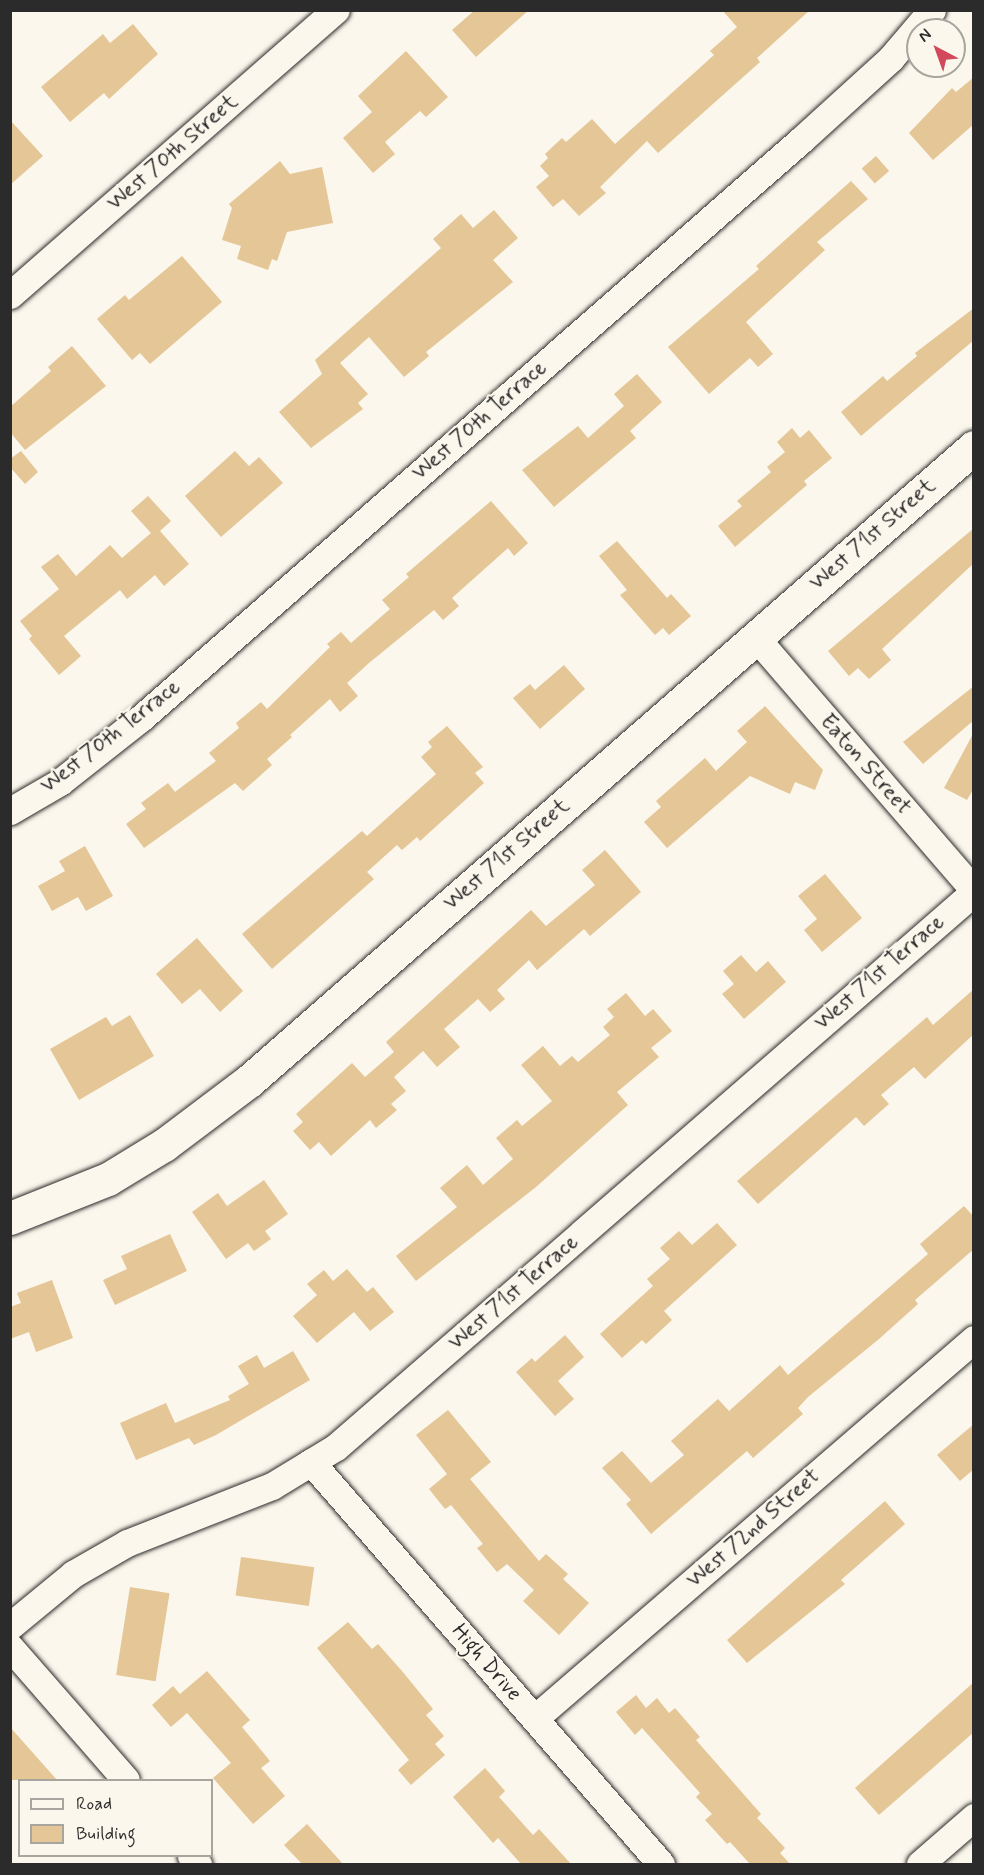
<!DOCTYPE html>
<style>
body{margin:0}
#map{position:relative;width:984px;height:1875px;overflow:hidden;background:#fbf7ec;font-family:Mynerve,sans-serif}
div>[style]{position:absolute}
.building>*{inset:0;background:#e4c697;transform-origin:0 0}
.roads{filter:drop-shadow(0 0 2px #2b2b2b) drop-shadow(0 0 2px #2b2b2b)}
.minor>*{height:27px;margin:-13.5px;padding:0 13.5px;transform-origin:13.5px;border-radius:13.5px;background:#fbf7ec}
.tertiary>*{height:33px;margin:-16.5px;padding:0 16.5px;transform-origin:16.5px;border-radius:16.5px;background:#fbf7ec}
span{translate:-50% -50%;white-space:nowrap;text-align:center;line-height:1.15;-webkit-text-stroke:4.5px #fbf7ec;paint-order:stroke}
.street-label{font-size:22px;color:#2b2b2b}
.frame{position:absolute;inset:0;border:12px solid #2b2b2b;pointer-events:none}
.legend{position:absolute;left:18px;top:1779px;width:195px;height:78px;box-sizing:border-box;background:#fbf7ec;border:2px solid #a8a59f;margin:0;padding:8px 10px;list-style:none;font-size:18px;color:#2b2b2b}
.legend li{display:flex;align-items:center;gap:12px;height:30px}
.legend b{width:30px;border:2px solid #a8a59f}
.north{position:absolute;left:906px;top:18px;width:60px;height:60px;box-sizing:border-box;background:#fbf7ec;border:2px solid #a8a59f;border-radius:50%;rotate:319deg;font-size:16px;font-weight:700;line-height:24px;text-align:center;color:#2b2b2b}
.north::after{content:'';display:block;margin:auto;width:21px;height:27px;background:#d1495b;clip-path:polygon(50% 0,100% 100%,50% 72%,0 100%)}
</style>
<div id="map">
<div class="building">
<i style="clip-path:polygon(475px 10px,529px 10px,476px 57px,452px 30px)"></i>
<i style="clip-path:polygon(722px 10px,810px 10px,757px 58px,760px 62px,658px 153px,647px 141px,600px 187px,606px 193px,579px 216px,563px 199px,553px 207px,536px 187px,549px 176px,540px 166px,548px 158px,545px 154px,562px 138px,566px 142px,592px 119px,615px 144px,714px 55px,710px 51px,737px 27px)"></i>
<i style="clip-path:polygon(133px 24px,158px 54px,109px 99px,104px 93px,70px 122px,41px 87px,103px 34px,110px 43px)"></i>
<i style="clip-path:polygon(406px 51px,448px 97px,426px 117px,420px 111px,385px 142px,395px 154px,373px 173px,343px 138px,372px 112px,358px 96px)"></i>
<i style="clip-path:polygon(974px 77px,974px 124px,933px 160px,909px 133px,952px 88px,956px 92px)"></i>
<i style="clip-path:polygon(10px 120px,43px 156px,10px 185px)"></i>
<i style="left:876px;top:156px;width:20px;height:19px;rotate:49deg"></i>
<i style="clip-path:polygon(280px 161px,290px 174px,322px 167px,333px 223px,287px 232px,277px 261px,272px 259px,268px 270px,237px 259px,241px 246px,222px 240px,232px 208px,229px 204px)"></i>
<i style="clip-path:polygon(851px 181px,868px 199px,817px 242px,825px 250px,746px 322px,773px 354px,758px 367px,750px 358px,709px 394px,668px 347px,759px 269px,756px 266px)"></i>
<i style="clip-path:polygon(494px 210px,518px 238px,493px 260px,513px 282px,426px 352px,429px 356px,404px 377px,369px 337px,340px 363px,368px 394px,358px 403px,363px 409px,311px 448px,279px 412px,322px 374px,315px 360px,441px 248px,433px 239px,461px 214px,473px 228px)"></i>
<i style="clip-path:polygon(182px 256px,222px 302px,150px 364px,140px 353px,132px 360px,97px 319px,125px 295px,129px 300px)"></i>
<i style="clip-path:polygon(974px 308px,974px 340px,861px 436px,841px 412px,883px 376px,887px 381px,917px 356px,915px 353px)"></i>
<i style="clip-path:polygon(72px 346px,106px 386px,25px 450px,10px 432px,10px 407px,51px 371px,48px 367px)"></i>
<i style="clip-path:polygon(637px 374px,662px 402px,630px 431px,636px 438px,554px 507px,522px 470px,578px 426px,588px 438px,624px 406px,614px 394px)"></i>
<i style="clip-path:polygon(792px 428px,800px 438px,809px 430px,832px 458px,804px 481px,807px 485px,735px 547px,718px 526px,742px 506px,737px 501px,771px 472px,767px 467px,785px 452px,777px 442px)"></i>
<i style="clip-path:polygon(21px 451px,38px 472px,25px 484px,10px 467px,10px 459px)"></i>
<i style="clip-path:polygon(235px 451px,249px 466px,259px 457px,283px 483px,221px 537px,185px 496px)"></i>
<i style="clip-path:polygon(148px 496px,171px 521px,160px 531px,189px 564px,164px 586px,155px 575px,127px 599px,120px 590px,64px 636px,81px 656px,59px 675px,29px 639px,32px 636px,20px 621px,59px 589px,41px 567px,58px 554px,76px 576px,110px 545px,122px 558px,151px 533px,131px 511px)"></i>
<i style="clip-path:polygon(491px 501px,528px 543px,514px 556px,508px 548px,452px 598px,459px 606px,443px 620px,434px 610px,369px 663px,347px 683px,358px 696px,340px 712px,330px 699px,290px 735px,292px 737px,267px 759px,272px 765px,243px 791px,235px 783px,144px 848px,126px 824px,146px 809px,141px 803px,168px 783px,175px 792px,216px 761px,209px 753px,239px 728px,236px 723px,261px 702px,267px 709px,330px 647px,327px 644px,341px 632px,351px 643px,390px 609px,382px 600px,409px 577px,406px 574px)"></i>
<i style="clip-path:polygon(974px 528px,974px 563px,882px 649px,891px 660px,869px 679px,858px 668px,849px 676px,828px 651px)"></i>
<i style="clip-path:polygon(617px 541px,667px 598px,671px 594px,691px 616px,669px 635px,663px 628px,655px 635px,620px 595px,627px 590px,599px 556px)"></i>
<i style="clip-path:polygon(564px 665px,585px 689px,540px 729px,513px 698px,530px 684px,535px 690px)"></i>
<i style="clip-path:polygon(974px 686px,974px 720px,923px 764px,903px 742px)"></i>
<i style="clip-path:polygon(765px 706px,823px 770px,815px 790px,795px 782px,790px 794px,750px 776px,667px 848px,644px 822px,661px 807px,656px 801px,705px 758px,716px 771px,747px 742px,737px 731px)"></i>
<i style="clip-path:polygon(447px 726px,483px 767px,475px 773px,484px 783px,420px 841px,417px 837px,402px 850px,397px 845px,367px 872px,374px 879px,272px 969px,242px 934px,362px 831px,367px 836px,436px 774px,421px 757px,432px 747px,428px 742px)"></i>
<i style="clip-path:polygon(974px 732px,974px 788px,967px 800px,944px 788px)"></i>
<i style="clip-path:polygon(85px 846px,113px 896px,86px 911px,78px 897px,52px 911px,38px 886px,65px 871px,59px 861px)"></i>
<i style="clip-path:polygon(605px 850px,641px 892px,590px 936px,584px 929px,537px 970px,529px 960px,497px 990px,505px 999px,490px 1012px,478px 999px,444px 1029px,460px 1047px,437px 1067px,423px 1051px,394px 1077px,406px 1091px,391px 1104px,397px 1110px,376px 1128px,370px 1120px,331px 1156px,319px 1142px,310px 1150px,293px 1131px,303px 1122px,296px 1114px,352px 1063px,365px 1077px,394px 1052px,386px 1042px,531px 910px,546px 926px,595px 885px,582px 870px)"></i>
<i style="clip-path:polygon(825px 874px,862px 918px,822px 952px,804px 930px,817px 919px,798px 896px)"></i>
<i style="clip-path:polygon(197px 938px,243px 991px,220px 1012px,200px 989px,182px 1004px,156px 974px)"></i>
<i style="clip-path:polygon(741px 955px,756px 972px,768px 961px,786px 982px,744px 1019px,722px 994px,734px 984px,723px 971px)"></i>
<i style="clip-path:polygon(974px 989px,974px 1034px,925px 1079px,914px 1067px,881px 1095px,889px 1104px,864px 1126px,856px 1117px,758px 1204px,737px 1181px,927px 1017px,933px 1025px)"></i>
<i style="clip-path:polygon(626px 993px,645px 1016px,653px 1009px,672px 1031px,651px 1048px,659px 1057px,617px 1092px,628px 1105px,536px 1187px,416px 1281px,396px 1256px,457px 1207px,440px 1188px,467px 1165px,483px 1185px,513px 1159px,496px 1138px,517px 1120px,522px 1126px,552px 1101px,521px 1065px,543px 1046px,560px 1066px,572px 1056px,578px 1062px,610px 1035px,603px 1027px,614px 1017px,607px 1009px)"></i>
<i style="clip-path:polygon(130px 1015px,154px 1056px,79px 1100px,50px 1049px,106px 1017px,112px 1026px)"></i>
<i style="clip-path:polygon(264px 1180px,288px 1214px,265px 1231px,271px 1239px,254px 1251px,248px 1243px,226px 1259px,192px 1212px,218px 1193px,227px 1206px)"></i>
<i style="clip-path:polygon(964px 1206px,974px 1217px,974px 1249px,915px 1300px,918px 1304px,879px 1339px,808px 1397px,798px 1408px,803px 1414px,753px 1458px,747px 1451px,651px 1534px,626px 1504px,631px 1500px,602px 1468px,622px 1451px,651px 1483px,684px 1455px,671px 1441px,718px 1399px,729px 1411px,780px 1365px,788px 1375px,928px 1254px,920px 1244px)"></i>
<i style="clip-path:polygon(717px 1223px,737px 1245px,664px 1311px,672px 1320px,646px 1344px,642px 1340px,622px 1358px,600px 1334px,653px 1286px,647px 1279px,670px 1259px,660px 1248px,679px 1231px,692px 1245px)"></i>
<i style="clip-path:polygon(170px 1234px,187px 1271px,115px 1305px,103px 1280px,127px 1269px,121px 1256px)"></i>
<i style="clip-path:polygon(347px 1269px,367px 1292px,373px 1287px,394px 1312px,370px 1331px,354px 1312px,317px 1343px,293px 1316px,317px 1295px,307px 1284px,324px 1270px,333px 1281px)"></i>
<i style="clip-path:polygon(52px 1280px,73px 1338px,36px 1352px,29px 1332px,10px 1339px,10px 1307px,21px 1303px,17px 1293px)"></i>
<i style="clip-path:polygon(565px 1335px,584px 1357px,558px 1381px,574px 1399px,555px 1416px,516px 1372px,532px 1358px,535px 1362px)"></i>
<i style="clip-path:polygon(293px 1351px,310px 1380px,216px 1435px,194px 1445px,189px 1438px,136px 1460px,120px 1423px,166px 1403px,175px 1423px,230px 1400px,228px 1396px,249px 1384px,238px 1366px,257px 1355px,264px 1368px)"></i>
<i style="clip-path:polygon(448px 1410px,491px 1462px,470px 1479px,539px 1561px,546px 1554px,568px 1574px,563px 1579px,589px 1603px,559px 1635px,523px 1601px,534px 1590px,507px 1564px,497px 1572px,477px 1548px,483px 1544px,451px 1505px,445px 1509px,429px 1489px,447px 1474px,416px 1435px)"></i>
<i style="clip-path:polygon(974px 1424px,974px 1469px,960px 1481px,937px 1455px)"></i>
<i style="clip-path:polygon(885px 1501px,905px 1524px,841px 1580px,845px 1584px,747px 1663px,727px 1640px)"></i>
<i style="left:241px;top:1557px;width:74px;height:39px;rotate:8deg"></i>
<i style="left:130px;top:1587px;width:40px;height:89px;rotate:9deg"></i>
<i style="clip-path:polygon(348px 1622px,372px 1649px,378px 1644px,402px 1671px,433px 1709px,426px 1715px,444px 1736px,435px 1744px,445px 1755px,411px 1785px,398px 1770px,409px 1760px,317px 1648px)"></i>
<i style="clip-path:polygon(207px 1671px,250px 1720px,242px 1727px,270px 1761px,261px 1768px,285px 1796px,253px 1824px,213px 1778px,231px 1763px,187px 1713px,171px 1727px,152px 1705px,173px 1686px,180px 1694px)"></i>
<i style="clip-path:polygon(974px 1682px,974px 1732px,879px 1815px,855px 1788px)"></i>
<i style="clip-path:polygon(636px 1695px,646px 1708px,657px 1698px,669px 1713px,675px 1708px,700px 1737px,696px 1740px,761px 1814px,757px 1818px,785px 1848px,780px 1853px,790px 1864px,750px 1864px,730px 1842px,727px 1844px,705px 1820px,712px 1814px,696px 1797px,700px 1793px,642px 1728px,635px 1735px,616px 1712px)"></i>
<i style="clip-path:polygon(10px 1727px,57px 1780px,10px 1780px)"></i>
<i style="clip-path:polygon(485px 1768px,505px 1791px,499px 1797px,533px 1835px,539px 1829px,571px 1864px,521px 1864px,498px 1838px,493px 1843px,453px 1797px)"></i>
<i style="clip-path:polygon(307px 1824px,343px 1864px,302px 1864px,284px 1845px)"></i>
</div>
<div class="roads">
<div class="minor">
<i style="left:10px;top:295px;width:433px;rotate:-41.2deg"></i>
<i style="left:757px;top:639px;width:332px;rotate:49.2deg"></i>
<i style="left:10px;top:811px;width:58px;rotate:-30.1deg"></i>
<i style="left:60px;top:782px;width:103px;rotate:-38.3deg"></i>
<i style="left:141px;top:718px;width:877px;rotate:-41.21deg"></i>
<i style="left:801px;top:140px;width:122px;rotate:-42.3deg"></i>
<i style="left:891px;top:58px;width:63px;rotate:-49.5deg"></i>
<i style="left:311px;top:1462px;width:533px;rotate:48.96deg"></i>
<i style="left:10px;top:1626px;width:82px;rotate:-39.5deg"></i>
<i style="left:73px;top:1574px;width:62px;rotate:-29.9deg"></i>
<i style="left:127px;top:1543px;width:156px;rotate:-21.5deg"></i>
<i style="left:272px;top:1486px;width:75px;rotate:-31.4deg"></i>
<i style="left:336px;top:1447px;width:846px;rotate:-41.02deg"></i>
<i style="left:10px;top:1647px;width:176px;rotate:48.9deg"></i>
<i style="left:535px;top:1718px;width:580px;rotate:-40.8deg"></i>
<i style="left:191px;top:1856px;width:11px;rotate:49deg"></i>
<i style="left:920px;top:1864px;width:72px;rotate:-41deg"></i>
</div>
<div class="tertiary">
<i style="left:10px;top:1218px;width:105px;rotate:-21.7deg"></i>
<i style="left:108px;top:1179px;width:66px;rotate:-31.3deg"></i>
<i style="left:164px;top:1145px;width:106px;rotate:-37deg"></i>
<i style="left:249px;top:1081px;width:963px;rotate:-41.17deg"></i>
</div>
</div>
<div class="street-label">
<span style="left:173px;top:153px;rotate:-41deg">West 70th Street</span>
<span style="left:480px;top:421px;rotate:-41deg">West 70th Terrace</span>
<span style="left:873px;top:535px;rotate:-41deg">West 71st Street</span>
<span style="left:111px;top:737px;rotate:-38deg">West 70th Terrace</span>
<span style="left:865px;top:765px;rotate:49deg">Eaton Street</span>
<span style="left:507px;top:855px;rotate:-41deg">West 71st Street</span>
<span style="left:880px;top:973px;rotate:-41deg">West 71st Terrace</span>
<span style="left:514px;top:1293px;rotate:-41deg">West 71st Terrace</span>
<span style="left:754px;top:1529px;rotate:-41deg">West 72nd Street</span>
<span style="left:486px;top:1663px;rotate:49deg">High Drive</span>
</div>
<div class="frame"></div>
<ul class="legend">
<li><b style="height:8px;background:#fbf7ec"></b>Road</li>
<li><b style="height:16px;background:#e4c697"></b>Building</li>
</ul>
<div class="north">N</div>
</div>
